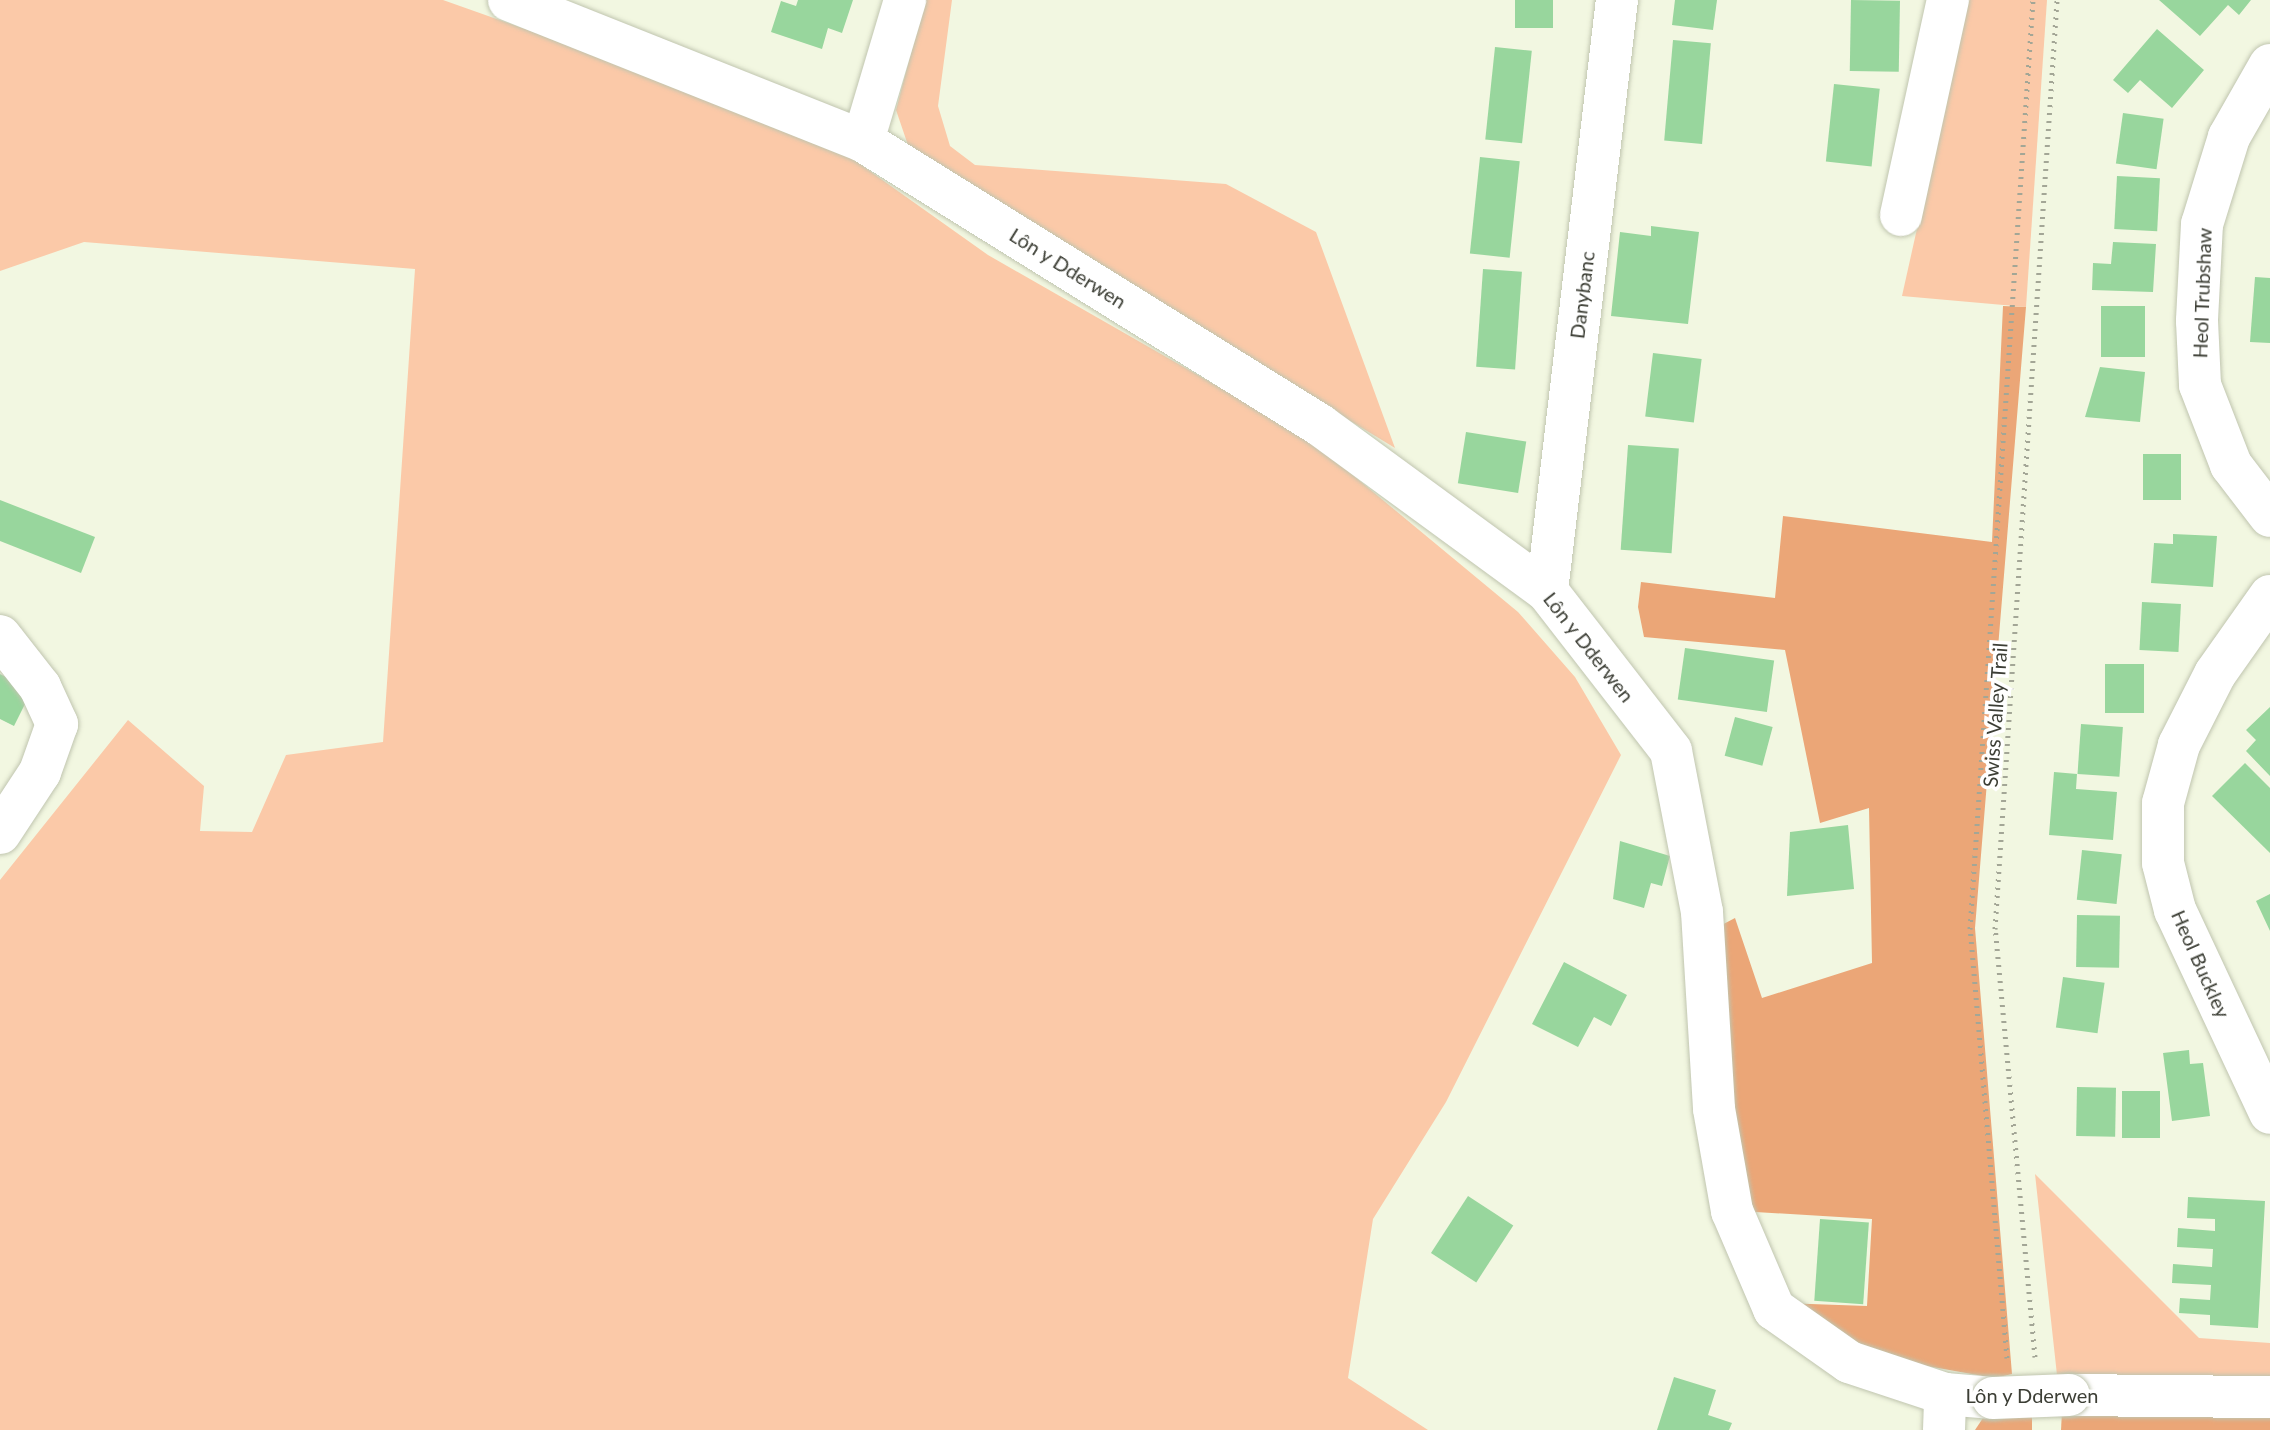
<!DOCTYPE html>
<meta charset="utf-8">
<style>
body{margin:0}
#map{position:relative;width:2270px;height:1430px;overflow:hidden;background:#f2f7e1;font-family:Lato,sans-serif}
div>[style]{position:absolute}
.green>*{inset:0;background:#fbc9a8}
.forest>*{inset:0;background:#eba677}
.building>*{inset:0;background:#98d69d;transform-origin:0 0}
.path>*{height:5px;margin-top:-2.5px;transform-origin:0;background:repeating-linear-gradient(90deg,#a3a696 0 2px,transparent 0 8px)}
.roads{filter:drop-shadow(0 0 2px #c0c5af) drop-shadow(0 0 2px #c0c5af)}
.minor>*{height:42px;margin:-21px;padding:0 21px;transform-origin:21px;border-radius:21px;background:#fff}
.bridges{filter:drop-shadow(0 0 2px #c0c5af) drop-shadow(0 0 2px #c0c5af)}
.minor-bridge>*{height:42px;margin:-21px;padding:0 21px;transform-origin:21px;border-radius:21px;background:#fff}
span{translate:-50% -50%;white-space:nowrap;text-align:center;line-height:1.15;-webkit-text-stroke:7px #fff;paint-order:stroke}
.street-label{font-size:20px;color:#3c3e35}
</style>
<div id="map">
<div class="green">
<i style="clip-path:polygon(0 0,443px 0,593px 53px,850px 157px,988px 255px,1308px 438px,1518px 612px,1575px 677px,1621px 755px,1446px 1102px,1373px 1219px,1348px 1378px,1428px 1430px,0 1430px,0 880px,128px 720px,204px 786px,200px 831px,252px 832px,286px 755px,383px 742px,415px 269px,84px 242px,0 271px)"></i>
<i style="clip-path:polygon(925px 0,952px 0,938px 106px,950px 146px,975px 165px,1226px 184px,1316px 232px,1395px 448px,911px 154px,896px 110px)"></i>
<i style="clip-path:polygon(1968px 0,2047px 0,2026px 307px,1902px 296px)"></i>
<i style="clip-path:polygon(2035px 1174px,2199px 1338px,2270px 1343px,2270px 1381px,2057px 1375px)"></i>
</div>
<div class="forest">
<i style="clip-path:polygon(2003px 306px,2026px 307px,1975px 928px,2012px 1374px,1994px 1378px,1854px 1353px,1782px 1303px,1867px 1306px,1872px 1219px,1739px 1211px,1714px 929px,1735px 918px,1762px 998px,1872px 963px,1869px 808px,1820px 823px,1785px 650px,1644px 637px,1638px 607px,1641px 582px,1775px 598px,1783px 516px,1992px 542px)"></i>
<i style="clip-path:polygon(2270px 1408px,2270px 1430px,2061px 1430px,2062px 1412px)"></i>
<i style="clip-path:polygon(2032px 1410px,2032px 1430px,1975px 1430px,1985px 1415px)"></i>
</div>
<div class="building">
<i style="clip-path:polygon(798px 0,853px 0,842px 33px,828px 28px,822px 49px,771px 32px,781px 1px,796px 6px)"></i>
<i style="left:1515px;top:0;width:38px;height:28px"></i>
<i style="clip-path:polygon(1675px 0,1717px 0,1713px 30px,1672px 25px)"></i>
<i style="left:1851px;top:0;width:49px;height:71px;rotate:1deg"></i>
<i style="clip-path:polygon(2159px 0,2251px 0,2239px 15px,2228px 5px,2200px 36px)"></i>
<i style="clip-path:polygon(2157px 29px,2204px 70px,2172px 108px,2140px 80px,2128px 93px,2113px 80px)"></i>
<i style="left:1673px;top:40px;width:38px;height:101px;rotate:5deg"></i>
<i style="left:1495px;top:47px;width:37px;height:93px;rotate:6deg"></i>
<i style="left:1834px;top:84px;width:46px;height:78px;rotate:6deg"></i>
<i style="left:2123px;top:113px;width:41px;height:51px;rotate:8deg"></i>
<i style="left:1480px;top:157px;width:40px;height:97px;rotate:6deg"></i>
<i style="left:2117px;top:176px;width:43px;height:53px;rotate:3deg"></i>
<i style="clip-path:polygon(1651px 226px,1699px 232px,1688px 324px,1611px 316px,1620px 232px,1651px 236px)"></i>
<i style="clip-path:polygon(2113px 242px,2156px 244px,2153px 292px,2092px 290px,2093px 263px,2111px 264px)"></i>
<i style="left:1483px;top:269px;width:39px;height:98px;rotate:4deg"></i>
<i style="clip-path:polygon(2255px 277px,2270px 278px,2270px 343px,2250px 342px)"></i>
<i style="left:2101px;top:306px;width:44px;height:51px"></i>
<i style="left:1653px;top:353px;width:49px;height:64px;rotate:7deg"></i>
<i style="clip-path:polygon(2100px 367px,2145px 372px,2140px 422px,2085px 417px)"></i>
<i style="left:1466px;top:432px;width:61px;height:52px;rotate:9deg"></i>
<i style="left:1628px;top:445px;width:51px;height:105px;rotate:4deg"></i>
<i style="left:2143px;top:454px;width:38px;height:46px"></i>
<i style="clip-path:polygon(0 500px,95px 537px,81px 573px,0 541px)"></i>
<i style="clip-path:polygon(2173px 534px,2217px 536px,2213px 587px,2151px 583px,2154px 543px,2173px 544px)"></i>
<i style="left:2142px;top:602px;width:39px;height:48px;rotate:3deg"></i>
<i style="left:1685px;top:648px;width:90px;height:52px;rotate:8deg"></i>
<i style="left:2105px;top:664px;width:39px;height:49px"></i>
<i style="clip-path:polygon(0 674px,32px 690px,14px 726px,0 719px)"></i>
<i style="clip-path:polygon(2270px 707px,2270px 776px,2246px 751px,2256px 740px,2246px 730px)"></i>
<i style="left:1735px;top:717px;width:39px;height:40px;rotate:15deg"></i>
<i style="left:2081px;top:724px;width:42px;height:50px;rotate:4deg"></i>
<i style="clip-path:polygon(2245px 763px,2270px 788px,2270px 853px,2212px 796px)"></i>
<i style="clip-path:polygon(2054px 772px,2077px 774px,2076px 789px,2117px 792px,2113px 840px,2049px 835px)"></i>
<i style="clip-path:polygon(1848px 825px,1854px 889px,1787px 896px,1790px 832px)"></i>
<i style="clip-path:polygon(1620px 841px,1670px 856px,1662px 886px,1651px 883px,1644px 908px,1613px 899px)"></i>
<i style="left:2082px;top:850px;width:40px;height:50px;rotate:6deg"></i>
<i style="clip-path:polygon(2270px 894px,2270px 931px,2256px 901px)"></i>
<i style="left:2077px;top:915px;width:43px;height:52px;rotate:1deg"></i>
<i style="clip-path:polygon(1564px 962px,1627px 995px,1611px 1026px,1594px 1017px,1578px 1047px,1532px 1024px)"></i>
<i style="left:2063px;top:977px;width:42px;height:51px;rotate:8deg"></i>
<i style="clip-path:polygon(2189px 1050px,2190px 1064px,2203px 1063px,2210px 1116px,2172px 1121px,2163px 1053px)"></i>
<i style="left:2077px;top:1087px;width:39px;height:49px;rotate:1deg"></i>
<i style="left:2122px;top:1091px;width:38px;height:47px"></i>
<i style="left:1468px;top:1196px;width:54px;height:68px;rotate:33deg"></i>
<i style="clip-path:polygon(2188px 1197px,2265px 1201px,2258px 1328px,2210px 1325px,2210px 1315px,2179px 1313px,2180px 1298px,2210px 1300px,2211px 1285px,2172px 1283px,2173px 1264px,2212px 1267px,2213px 1249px,2177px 1247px,2178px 1228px,2215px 1231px,2215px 1219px,2187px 1218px)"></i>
<i style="left:1820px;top:1219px;width:49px;height:82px;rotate:4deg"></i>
<i style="clip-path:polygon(1674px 1377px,1716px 1390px,1708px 1415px,1732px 1423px,1729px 1430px,1657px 1430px)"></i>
</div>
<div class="path">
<i style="left:2035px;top:1357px;width:430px;rotate:-95.3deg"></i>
<i style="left:1995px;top:929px;width:931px;rotate:-86.18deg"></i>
<i style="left:2007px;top:1358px;width:431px;rotate:-94.9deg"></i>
<i style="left:1970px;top:929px;width:931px;rotate:-86.12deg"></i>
</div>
<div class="roads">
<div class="minor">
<i style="left:509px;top:0;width:381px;rotate:21.7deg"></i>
<i style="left:863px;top:141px;width:538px;rotate:31.86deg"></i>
<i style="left:1320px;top:425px;width:281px;rotate:36.2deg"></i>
<i style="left:1547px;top:591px;width:202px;rotate:52.2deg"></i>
<i style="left:1671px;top:751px;width:164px;rotate:79.1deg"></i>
<i style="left:1702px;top:912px;width:197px;rotate:86.5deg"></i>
<i style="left:1714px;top:1109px;width:104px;rotate:80deg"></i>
<i style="left:1732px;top:1211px;width:107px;rotate:66.8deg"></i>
<i style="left:1774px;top:1309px;width:92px;rotate:35.2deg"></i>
<i style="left:1849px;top:1362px;width:101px;rotate:18.4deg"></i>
<i style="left:1945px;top:1394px;width:48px;rotate:4.8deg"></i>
<i style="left:2270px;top:65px;width:83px;rotate:119.7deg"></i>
<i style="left:2229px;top:137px;width:91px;rotate:107.2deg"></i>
<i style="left:2202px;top:224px;width:97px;rotate:93deg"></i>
<i style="left:2197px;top:321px;width:64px;rotate:87.3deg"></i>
<i style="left:2200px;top:385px;width:86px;rotate:68.8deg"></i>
<i style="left:2231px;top:465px;width:64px;rotate:52.6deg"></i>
<i style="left:863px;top:141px;width:147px;rotate:-73.4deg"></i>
<i style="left:1901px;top:215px;width:220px;rotate:-77.7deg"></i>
<i style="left:1547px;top:591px;width:595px;rotate:-83.25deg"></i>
<i style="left:2270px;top:596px;width:95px;rotate:125.2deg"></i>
<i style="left:2215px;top:674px;width:80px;rotate:116.9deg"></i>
<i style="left:2179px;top:745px;width:60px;rotate:105.4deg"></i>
<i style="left:2163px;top:803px;width:60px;rotate:90deg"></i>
<i style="left:2163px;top:863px;width:49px;rotate:75.7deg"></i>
<i style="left:2175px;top:910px;width:224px;rotate:64.9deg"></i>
<i style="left:0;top:636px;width:65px;rotate:51.9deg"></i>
<i style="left:40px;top:687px;width:41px;rotate:65.3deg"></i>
<i style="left:57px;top:724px;width:51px;rotate:109.5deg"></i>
<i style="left:40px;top:772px;width:73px;rotate:123.3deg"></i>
<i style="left:2069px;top:1395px;width:201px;rotate:0.6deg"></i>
<i style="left:1944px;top:1430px;width:36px;rotate:-88deg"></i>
</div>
</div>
<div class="bridges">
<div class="minor-bridge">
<i style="left:1993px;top:1398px;width:76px;rotate:-2.3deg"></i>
</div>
</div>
<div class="street-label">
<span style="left:1068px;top:268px;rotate:32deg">Lôn y Dderwen</span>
<span style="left:2202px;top:293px;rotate:-88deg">Heol Trubshaw</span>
<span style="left:1582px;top:295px;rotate:-83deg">Danybanc</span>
<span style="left:1589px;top:647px;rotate:52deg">Lôn y Dderwen</span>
<span style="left:1995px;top:715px;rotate:-86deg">Swiss Valley Trail</span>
<span style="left:2201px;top:964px;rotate:66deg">Heol Buckley</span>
<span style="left:2032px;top:1395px">Lôn y Dderwen</span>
</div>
</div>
